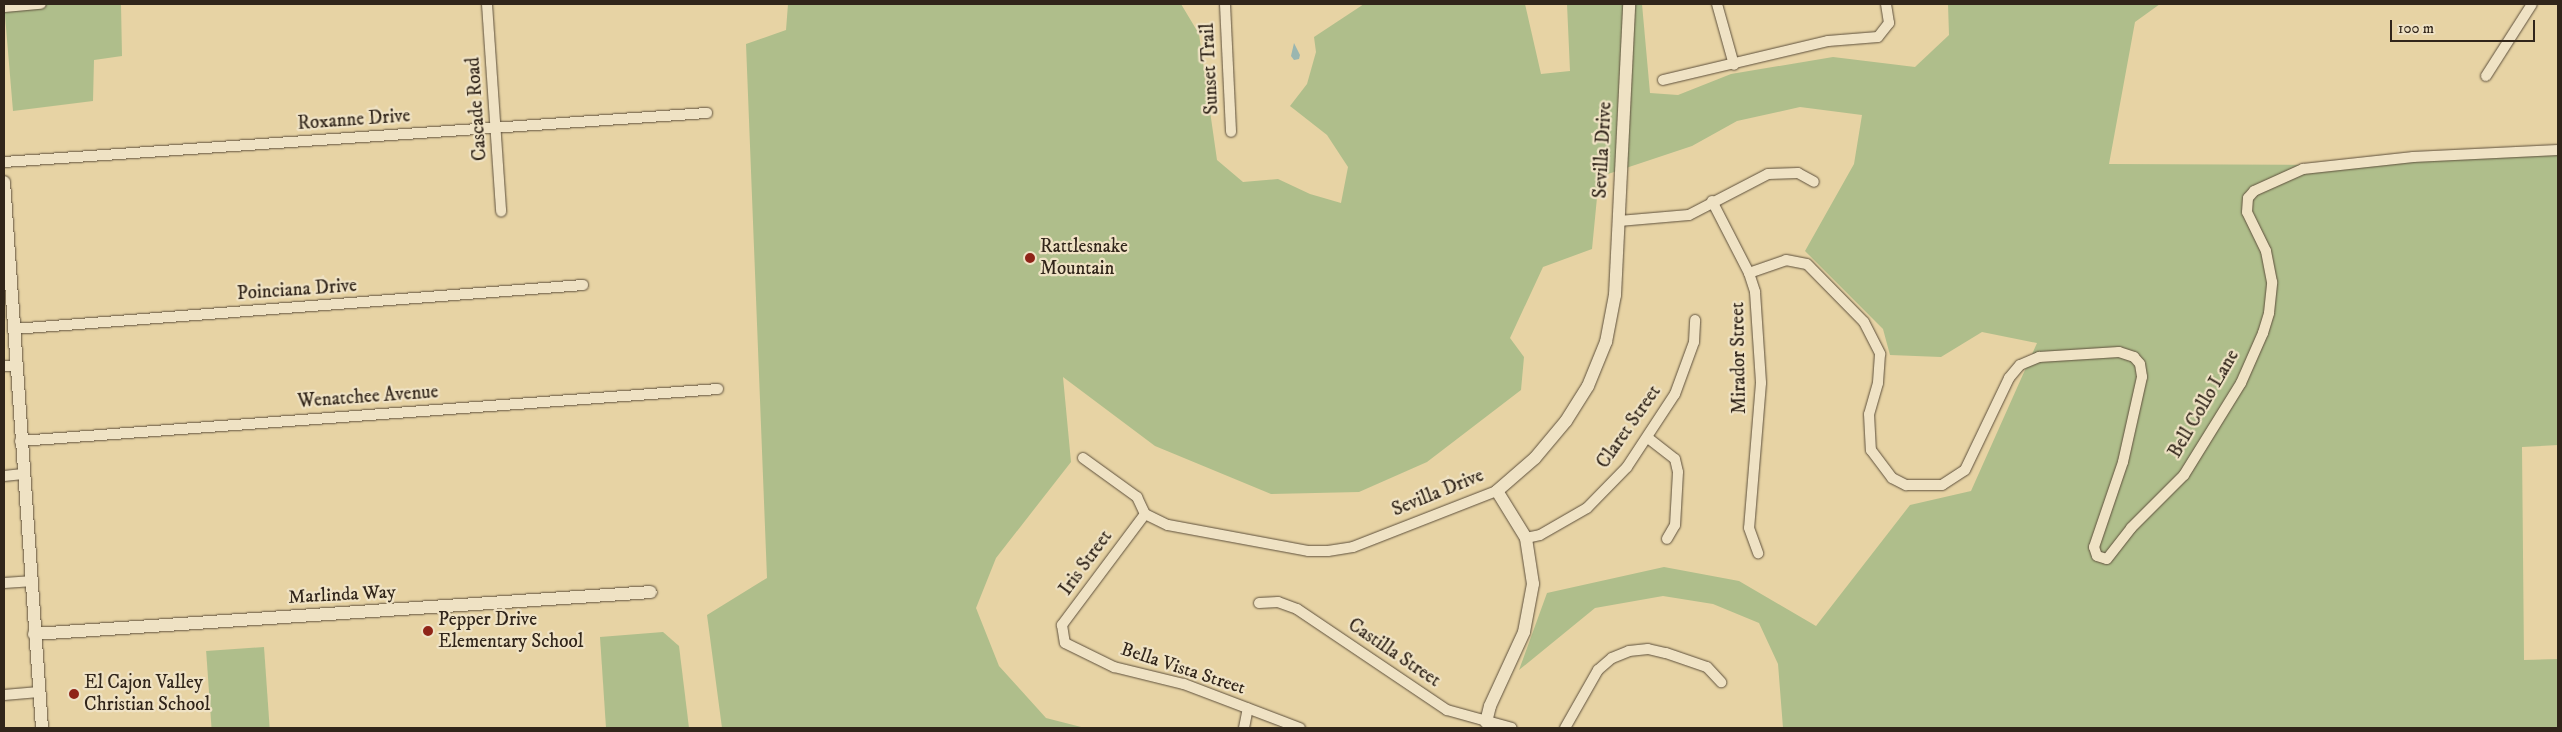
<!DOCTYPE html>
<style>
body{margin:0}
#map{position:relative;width:2562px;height:732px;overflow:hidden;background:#e7d3a4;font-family:"IM FELL DW Pica",serif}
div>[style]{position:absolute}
.green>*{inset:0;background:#afbe8b;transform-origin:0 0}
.water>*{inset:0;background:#9ab6b0}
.roads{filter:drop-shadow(0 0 1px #5e503c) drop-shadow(0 0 1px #5e503c)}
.minor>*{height:10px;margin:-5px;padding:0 5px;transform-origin:5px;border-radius:5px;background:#efe2c4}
.tertiary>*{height:12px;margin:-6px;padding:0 6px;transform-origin:6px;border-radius:6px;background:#efe2c4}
.dots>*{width:14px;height:14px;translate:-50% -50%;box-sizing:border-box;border:2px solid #efe2c4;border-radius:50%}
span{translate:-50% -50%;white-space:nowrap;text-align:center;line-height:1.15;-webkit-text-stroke:4.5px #efe2c4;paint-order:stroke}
.street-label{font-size:19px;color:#31251a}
.poi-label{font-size:19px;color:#31251a}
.left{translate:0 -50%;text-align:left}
.frame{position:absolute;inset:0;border:5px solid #31251a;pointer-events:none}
.scale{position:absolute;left:2390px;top:20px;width:145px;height:22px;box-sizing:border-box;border:2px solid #31251a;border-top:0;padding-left:6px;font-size:15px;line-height:18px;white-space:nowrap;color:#31251a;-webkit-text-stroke:4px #efe2c4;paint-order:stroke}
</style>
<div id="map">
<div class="green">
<i style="clip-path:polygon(4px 4px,121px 4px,122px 56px,94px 60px,93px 101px,13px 111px)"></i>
<i style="clip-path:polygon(788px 4px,1181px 4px,1199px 34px,1217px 160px,1243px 182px,1278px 179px,1310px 194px,1341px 203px,1348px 167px,1327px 135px,1290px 106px,1307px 84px,1316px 52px,1314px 37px,1364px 4px,1525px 4px,1541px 74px,1570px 71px,1567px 4px,1642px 4px,1650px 93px,1678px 95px,1731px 74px,1833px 57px,1915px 67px,1949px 35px,1948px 4px,2160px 4px,2135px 22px,2109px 164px,2319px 165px,2558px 154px,2558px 445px,2522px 447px,2524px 660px,2558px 659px,2558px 728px,1783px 728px,1778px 664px,1759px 623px,1713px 604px,1663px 596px,1595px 608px,1519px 670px,1547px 593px,1664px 567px,1739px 581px,1816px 626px,1910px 505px,1971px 491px,2037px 343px,1982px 332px,1941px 357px,1890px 355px,1883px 329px,1805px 251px,1854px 164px,1862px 115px,1800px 107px,1737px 121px,1692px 146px,1599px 177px,1592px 249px,1543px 267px,1510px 338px,1524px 357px,1521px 390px,1427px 462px,1359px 492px,1271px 494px,1155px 446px,1063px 377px,1071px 462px,996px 558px,976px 608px,999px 666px,1046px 718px,1085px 728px,722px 728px,707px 615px,767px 578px,746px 44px,786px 30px)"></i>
<i style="clip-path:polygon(663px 632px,679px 646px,689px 728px,606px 728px,600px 637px)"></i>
<i style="left:264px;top:647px;width:81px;height:58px;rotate:86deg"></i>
</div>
<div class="water">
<i style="clip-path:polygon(1294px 43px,1300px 55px,1299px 59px,1294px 60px,1291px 56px)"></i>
</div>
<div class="roads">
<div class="minor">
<i style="left:487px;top:4px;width:208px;rotate:86.1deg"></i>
<i style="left:1225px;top:4px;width:128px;rotate:87.3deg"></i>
<i style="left:1717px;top:4px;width:63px;rotate:74.4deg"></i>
<i style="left:4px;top:7px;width:37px;rotate:-5deg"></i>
<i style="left:2486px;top:76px;width:85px;rotate:-57.4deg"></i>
<i style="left:1663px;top:80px;width:170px;rotate:-13.3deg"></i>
<i style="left:1828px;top:41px;width:50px;rotate:-4.6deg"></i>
<i style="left:1878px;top:37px;width:18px;rotate:-52deg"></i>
<i style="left:1889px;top:23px;width:19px;rotate:-99deg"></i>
<i style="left:4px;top:162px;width:705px;rotate:-3.99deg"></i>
<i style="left:1712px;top:201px;width:81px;rotate:62.8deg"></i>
<i style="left:1749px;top:273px;width:20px;rotate:72deg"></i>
<i style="left:1755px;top:292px;width:91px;rotate:86.2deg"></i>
<i style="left:1761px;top:383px;width:145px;rotate:94.7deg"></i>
<i style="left:1749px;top:528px;width:27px;rotate:70deg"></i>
<i style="left:1619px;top:221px;width:70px;rotate:-4.9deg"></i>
<i style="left:1689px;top:215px;width:89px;rotate:-27.4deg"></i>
<i style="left:1768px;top:174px;width:30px;rotate:-2deg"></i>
<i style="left:1798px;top:173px;width:18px;rotate:29deg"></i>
<i style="left:1749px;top:273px;width:39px;rotate:-19deg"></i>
<i style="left:1786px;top:260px;width:21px;rotate:11deg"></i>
<i style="left:1807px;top:264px;width:81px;rotate:45.5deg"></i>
<i style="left:1864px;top:322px;width:36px;rotate:63deg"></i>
<i style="left:1880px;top:354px;width:29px;rotate:94deg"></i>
<i style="left:1878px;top:383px;width:32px;rotate:106deg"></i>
<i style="left:1869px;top:414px;width:36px;rotate:87deg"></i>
<i style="left:1871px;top:450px;width:35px;rotate:53deg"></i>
<i style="left:1892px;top:478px;width:16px;rotate:27deg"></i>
<i style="left:1906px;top:485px;width:36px"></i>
<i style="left:1942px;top:485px;width:27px;rotate:-33deg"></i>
<i style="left:1965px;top:470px;width:102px;rotate:-64.4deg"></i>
<i style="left:2009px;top:378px;width:17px;rotate:-50deg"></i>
<i style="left:2020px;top:365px;width:21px;rotate:-23deg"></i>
<i style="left:2039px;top:357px;width:80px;rotate:-3.6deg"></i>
<i style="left:2119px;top:352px;width:16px;rotate:18deg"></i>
<i style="left:2134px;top:357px;width:9px;rotate:49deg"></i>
<i style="left:2140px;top:364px;width:13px;rotate:81deg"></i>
<i style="left:2142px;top:377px;width:87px;rotate:102.6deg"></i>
<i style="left:2123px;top:462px;width:90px;rotate:108.8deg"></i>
<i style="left:2094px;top:547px;width:9px;rotate:72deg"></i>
<i style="left:2097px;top:556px;width:10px;rotate:17deg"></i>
<i style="left:2107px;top:559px;width:39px;rotate:-52deg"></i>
<i style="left:2131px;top:528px;width:75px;rotate:-45deg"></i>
<i style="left:2184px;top:475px;width:108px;rotate:-58.2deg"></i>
<i style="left:2241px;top:383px;width:55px;rotate:-66.3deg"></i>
<i style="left:2263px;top:333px;width:21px;rotate:-73deg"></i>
<i style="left:2269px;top:313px;width:31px;rotate:-84deg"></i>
<i style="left:2272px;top:282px;width:32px;rotate:-101deg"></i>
<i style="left:2266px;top:251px;width:43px;rotate:-116deg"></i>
<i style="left:2247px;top:212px;width:14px;rotate:-86deg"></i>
<i style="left:2248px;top:198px;width:9px;rotate:-49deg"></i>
<i style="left:2254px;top:191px;width:54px;rotate:-24.2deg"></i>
<i style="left:2303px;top:169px;width:111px;rotate:-6.2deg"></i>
<i style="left:2413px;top:157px;width:145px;rotate:-2.8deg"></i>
<i style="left:14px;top:329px;width:571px;rotate:-4.42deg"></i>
<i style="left:4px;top:366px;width:12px"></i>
<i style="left:1648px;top:438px;width:34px;rotate:38deg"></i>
<i style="left:1675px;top:459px;width:13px;rotate:77deg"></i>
<i style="left:1678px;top:472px;width:53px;rotate:93.2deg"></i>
<i style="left:1675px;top:525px;width:16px;rotate:120deg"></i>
<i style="left:20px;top:441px;width:700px;rotate:-4.26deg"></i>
<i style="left:1083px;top:458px;width:67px;rotate:35.8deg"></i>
<i style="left:1137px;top:497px;width:19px;rotate:65deg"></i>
<i style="left:4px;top:476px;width:19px;rotate:-6deg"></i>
<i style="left:1145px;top:514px;width:139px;rotate:126.8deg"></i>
<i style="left:1062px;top:625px;width:18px;rotate:81deg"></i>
<i style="left:1065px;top:643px;width:55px;rotate:26.1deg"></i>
<i style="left:1114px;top:667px;width:72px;rotate:13.7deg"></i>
<i style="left:1184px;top:684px;width:124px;rotate:20.8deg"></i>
<i style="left:1145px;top:514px;width:25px;rotate:26deg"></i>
<i style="left:1168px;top:525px;width:142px;rotate:10.5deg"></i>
<i style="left:1308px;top:551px;width:20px"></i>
<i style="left:1328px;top:551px;width:25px;rotate:-9deg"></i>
<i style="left:1353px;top:547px;width:155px;rotate:-21.3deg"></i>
<i style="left:1526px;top:538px;width:14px;rotate:-12deg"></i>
<i style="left:1540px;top:535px;width:54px;rotate:-29.9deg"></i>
<i style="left:1587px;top:508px;width:57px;rotate:-45.7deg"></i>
<i style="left:1627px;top:467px;width:87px;rotate:-56.7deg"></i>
<i style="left:1675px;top:394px;width:55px;rotate:-69.9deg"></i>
<i style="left:1694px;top:342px;width:22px;rotate:-87deg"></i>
<i style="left:4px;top:583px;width:26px;rotate:-4deg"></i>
<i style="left:1259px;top:603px;width:19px;rotate:-3deg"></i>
<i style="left:1278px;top:602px;width:20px;rotate:20deg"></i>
<i style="left:1297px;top:609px;width:181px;rotate:34deg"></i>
<i style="left:1447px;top:710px;width:67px;rotate:15.5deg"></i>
<i style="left:4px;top:695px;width:35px;rotate:-5deg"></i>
<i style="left:1244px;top:728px;width:20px;rotate:-79deg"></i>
<i style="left:1565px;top:728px;width:67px;rotate:-60.4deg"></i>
<i style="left:1598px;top:670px;width:18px;rotate:-41deg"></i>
<i style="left:1612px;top:658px;width:18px;rotate:-22deg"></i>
<i style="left:1629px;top:651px;width:19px;rotate:-6deg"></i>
<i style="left:1648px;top:649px;width:18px;rotate:13deg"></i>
<i style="left:1666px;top:653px;width:43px;rotate:18.9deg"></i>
<i style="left:1707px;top:667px;width:21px;rotate:47deg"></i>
</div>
<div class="tertiary">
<i style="left:4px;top:182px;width:547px;rotate:86.02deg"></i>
<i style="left:34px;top:634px;width:618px;rotate:-3.89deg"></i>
<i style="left:1486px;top:722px;width:16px;rotate:-76deg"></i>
<i style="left:1490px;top:706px;width:81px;rotate:-65.3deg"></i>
<i style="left:1524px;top:632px;width:49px;rotate:-79.4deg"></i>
<i style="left:1533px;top:584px;width:47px;rotate:-98.7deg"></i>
<i style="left:1526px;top:538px;width:55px;rotate:-121.7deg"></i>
<i style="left:1497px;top:491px;width:50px;rotate:-41deg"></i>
<i style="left:1535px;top:458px;width:48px;rotate:-50deg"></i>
<i style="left:1566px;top:421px;width:41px;rotate:-57.8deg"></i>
<i style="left:1588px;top:386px;width:48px;rotate:-67.8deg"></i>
<i style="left:1606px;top:342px;width:48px;rotate:-79.2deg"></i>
<i style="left:1615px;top:295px;width:291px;rotate:-87.2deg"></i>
</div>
</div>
<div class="dots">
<i style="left:1030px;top:258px;background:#8f2418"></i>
<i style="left:428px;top:631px;background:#8f2418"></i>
<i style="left:74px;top:694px;background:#8f2418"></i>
</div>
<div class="street-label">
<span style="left:1210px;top:69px;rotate:-93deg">Sunset Trail</span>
<span style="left:477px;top:109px;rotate:-94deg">Cascade Road</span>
<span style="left:354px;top:120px;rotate:-4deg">Roxanne Drive</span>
<span style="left:1603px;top:150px;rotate:-87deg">Sevilla Drive</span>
<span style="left:297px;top:290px;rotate:-4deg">Poinciana Drive</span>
<span style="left:1739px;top:358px;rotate:-91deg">Mirador Street</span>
<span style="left:368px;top:397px;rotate:-4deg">Wenatchee Avenue</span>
<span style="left:2204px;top:404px;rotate:-60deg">Bell Collo Lane</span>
<span style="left:1629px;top:427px;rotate:-55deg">Claret Street</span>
<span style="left:1438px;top:493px;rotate:-22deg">Sevilla Drive</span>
<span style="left:1086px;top:563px;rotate:-54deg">Iris Street</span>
<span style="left:342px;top:595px;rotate:-3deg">Marlinda Way</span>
<span style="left:1394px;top:653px;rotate:34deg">Castilla Street</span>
<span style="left:1183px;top:669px;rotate:18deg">Bella Vista Street</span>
</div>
<div class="poi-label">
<span class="left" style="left:1040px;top:258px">Rattlesnake<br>Mountain</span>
<span class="left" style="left:438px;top:631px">Pepper Drive<br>Elementary School</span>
<span class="left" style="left:84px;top:694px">El Cajon Valley<br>Christian School</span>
</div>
<div class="frame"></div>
<div class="scale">100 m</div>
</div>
